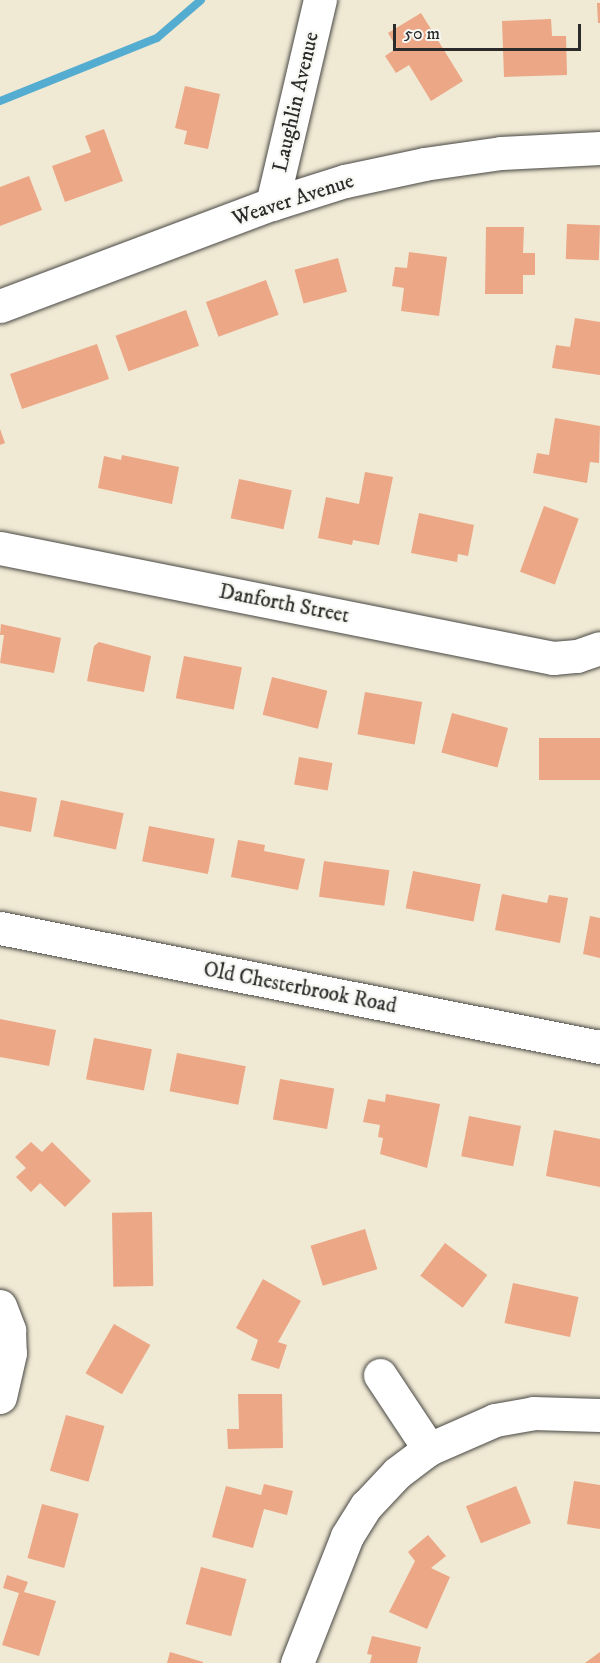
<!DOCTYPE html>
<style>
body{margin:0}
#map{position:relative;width:600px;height:1663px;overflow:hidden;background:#f0e9d4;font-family:"IM FELL DW Pica",serif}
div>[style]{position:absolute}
.stream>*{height:8px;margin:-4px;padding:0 4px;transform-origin:4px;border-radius:4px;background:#54add1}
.building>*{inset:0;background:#eba786;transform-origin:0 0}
.roads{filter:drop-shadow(0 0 2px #494844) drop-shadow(0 0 2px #494844)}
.minor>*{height:33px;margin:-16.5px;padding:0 16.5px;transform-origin:16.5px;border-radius:16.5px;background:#fff}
span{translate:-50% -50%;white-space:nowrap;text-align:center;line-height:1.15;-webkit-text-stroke:4.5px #f6f6f2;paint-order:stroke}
.street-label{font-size:21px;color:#2b2b2b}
.scale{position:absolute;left:393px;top:24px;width:188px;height:27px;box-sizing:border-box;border:3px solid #2b2b2b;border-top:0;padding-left:8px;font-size:18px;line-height:21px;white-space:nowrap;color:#2b2b2b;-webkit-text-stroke:4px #f6f6f2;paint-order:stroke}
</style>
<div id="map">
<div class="stream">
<i style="left:0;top:101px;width:169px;rotate:-21.9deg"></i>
<i style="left:157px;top:38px;width:58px;rotate:-40.8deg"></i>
</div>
<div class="building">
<i style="clip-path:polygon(597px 3px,600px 3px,600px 23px,598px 23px)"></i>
<i style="clip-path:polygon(421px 13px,463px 81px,431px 101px,409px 65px,396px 73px,385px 56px,397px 48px,388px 33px)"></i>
<i style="clip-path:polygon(551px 19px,552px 36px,566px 36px,567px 75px,504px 77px,502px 21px)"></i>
<i style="clip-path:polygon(185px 86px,220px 94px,208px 149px,184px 144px,187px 131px,175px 128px)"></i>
<i style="clip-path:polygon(104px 129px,123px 181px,65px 202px,52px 166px,91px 152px,85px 136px)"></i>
<i style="clip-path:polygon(29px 176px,42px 210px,0 226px,0 187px)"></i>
<i style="left:567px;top:224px;width:33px;height:35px;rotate:2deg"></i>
<i style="clip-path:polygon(486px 227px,524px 227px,523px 253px,535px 253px,535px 275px,523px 275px,523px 294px,485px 294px)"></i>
<i style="clip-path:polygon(409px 252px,447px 257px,439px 316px,401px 311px,404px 288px,392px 286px,395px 267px,407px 268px)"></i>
<i style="left:338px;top:258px;width:35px;height:45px;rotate:75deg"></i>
<i style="left:266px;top:280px;width:37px;height:64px;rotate:70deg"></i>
<i style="left:186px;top:310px;width:38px;height:75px;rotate:70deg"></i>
<i style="clip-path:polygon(575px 318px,600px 322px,600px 375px,552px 368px,556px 345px,570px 347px)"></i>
<i style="left:97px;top:344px;width:37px;height:92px;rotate:71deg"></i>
<i style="clip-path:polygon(555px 418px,600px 426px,599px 463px,590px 462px,587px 483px,533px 473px,537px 453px,549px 455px)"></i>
<i style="clip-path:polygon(0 429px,5px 443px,0 445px)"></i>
<i style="clip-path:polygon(122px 455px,179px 467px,172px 504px,98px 488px,104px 456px,121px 460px)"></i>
<i style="clip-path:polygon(365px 472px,393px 477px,379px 545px,353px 540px,352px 545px,318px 538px,326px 497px,359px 504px)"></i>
<i style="left:239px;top:479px;width:54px;height:40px;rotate:12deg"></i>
<i style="left:544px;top:506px;width:37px;height:70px;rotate:20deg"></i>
<i style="clip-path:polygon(419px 513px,474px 525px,468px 556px,458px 554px,457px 562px,411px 553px)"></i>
<i style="clip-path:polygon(1px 624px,61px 638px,54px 673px,0 663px,4px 635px,0 635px)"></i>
<i style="clip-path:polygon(99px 642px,151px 656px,144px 692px,87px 681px,94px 646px)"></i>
<i style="left:184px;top:656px;width:59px;height:43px;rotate:11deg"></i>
<i style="left:272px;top:677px;width:57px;height:39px;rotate:14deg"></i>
<i style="left:365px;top:692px;width:58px;height:43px;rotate:10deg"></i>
<i style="left:452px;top:713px;width:58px;height:41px;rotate:15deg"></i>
<i style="left:600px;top:738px;width:42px;height:61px;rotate:90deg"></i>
<i style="left:299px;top:757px;width:34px;height:28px;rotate:10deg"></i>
<i style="clip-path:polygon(0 791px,37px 798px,31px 832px,0 826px)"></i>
<i style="left:61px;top:800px;width:64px;height:37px;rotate:12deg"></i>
<i style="left:149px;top:826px;width:67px;height:36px;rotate:11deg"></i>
<i style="clip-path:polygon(238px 840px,265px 845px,264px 851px,305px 859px,298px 890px,231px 877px)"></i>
<i style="left:324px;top:861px;width:66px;height:36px;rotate:8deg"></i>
<i style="left:413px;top:871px;width:69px;height:38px;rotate:11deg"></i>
<i style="clip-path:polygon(502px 894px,547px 903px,549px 895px,568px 898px,560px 943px,495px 930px)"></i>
<i style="clip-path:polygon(590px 916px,600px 918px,600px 958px,583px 954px)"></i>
<i style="clip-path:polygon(0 1019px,56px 1030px,49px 1066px,0 1057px)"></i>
<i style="left:94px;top:1038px;width:59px;height:42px;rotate:11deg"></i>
<i style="left:177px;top:1053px;width:70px;height:39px;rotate:11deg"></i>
<i style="left:280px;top:1079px;width:55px;height:41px;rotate:10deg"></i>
<i style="clip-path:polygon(386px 1094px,440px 1104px,427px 1168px,380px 1154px,383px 1138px,378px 1137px,380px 1125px,363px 1122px,368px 1099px,385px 1102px)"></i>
<i style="left:469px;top:1116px;width:53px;height:41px;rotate:11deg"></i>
<i style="clip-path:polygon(554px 1130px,600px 1139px,600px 1187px,546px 1176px)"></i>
<i style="clip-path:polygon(31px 1142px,42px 1152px,52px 1142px,91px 1181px,65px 1207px,40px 1183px,31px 1192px,16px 1177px,26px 1168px,15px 1157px)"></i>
<i style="left:152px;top:1212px;width:74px;height:40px;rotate:89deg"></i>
<i style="left:365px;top:1229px;width:42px;height:57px;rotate:73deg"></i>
<i style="left:445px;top:1243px;width:53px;height:41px;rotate:37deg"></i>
<i style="clip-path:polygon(263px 1279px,301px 1301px,278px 1342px,287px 1345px,279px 1369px,251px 1360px,258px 1340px,236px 1328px)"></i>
<i style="left:513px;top:1283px;width:67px;height:41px;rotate:12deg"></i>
<i style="left:114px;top:1324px;width:42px;height:57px;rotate:30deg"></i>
<i style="clip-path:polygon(238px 1394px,282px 1394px,283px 1448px,228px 1449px,227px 1429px,239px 1429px)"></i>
<i style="left:66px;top:1415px;width:40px;height:58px;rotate:16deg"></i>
<i style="clip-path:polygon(574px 1481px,600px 1485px,600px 1529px,567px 1524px)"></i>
<i style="clip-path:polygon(264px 1484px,293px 1491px,287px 1515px,264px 1509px,253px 1548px,212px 1537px,226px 1486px,261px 1495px)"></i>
<i style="left:516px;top:1486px;width:40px;height:54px;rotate:68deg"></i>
<i style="left:42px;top:1504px;width:38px;height:56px;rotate:15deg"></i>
<i style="clip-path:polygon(428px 1535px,446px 1556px,431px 1568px,450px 1577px,427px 1629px,389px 1612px,415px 1561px,408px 1552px)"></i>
<i style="left:201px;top:1567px;width:47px;height:59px;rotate:15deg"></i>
<i style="clip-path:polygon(7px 1575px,28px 1582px,24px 1592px,56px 1601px,39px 1656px,2px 1645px,19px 1593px,3px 1588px)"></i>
<i style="clip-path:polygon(372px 1636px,421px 1647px,417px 1663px,370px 1663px,372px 1655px,367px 1654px)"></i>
<i style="clip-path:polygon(170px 1652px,203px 1662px,203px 1663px,167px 1663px)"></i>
<i style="clip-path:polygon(600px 1652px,600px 1663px,585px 1663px)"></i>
</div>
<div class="roads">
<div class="minor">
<i style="left:272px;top:204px;width:210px;rotate:-76.8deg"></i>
<i style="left:0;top:306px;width:290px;rotate:-20.6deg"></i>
<i style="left:272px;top:204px;width:77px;rotate:-17.5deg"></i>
<i style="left:345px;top:181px;width:81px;rotate:-12.1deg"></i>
<i style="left:424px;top:164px;width:78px;rotate:-8.1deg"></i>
<i style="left:501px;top:153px;width:99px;rotate:-2.9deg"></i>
<i style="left:0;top:548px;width:564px;rotate:11.25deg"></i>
<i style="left:553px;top:658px;width:24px;rotate:-5deg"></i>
<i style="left:577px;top:656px;width:24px;rotate:-19deg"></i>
<i style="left:0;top:928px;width:612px;rotate:11.22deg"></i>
<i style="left:0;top:1306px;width:26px;rotate:69deg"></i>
<i style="left:9px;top:1330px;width:23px;rotate:88deg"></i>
<i style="left:10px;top:1353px;width:45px;rotate:102.8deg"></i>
<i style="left:380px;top:1375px;width:89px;rotate:56.5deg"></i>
<i style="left:297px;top:1663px;width:136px;rotate:-68.5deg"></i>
<i style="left:347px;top:1536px;width:36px;rotate:-58deg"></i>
<i style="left:366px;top:1506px;width:45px;rotate:-46.8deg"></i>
<i style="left:397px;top:1473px;width:40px;rotate:-37deg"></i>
<i style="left:429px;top:1449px;width:72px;rotate:-23.7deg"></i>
<i style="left:495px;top:1420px;width:39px;rotate:-10deg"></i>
<i style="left:533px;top:1413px;width:67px;rotate:1.7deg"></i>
</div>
</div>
<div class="street-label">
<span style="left:296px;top:102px;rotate:-77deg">Laughlin Avenue</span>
<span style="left:293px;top:200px;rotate:-18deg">Weaver Avenue</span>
<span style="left:284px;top:604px;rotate:11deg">Danforth Street</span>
<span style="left:300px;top:988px;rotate:11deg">Old Chesterbrook Road</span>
</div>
<div class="scale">50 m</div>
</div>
